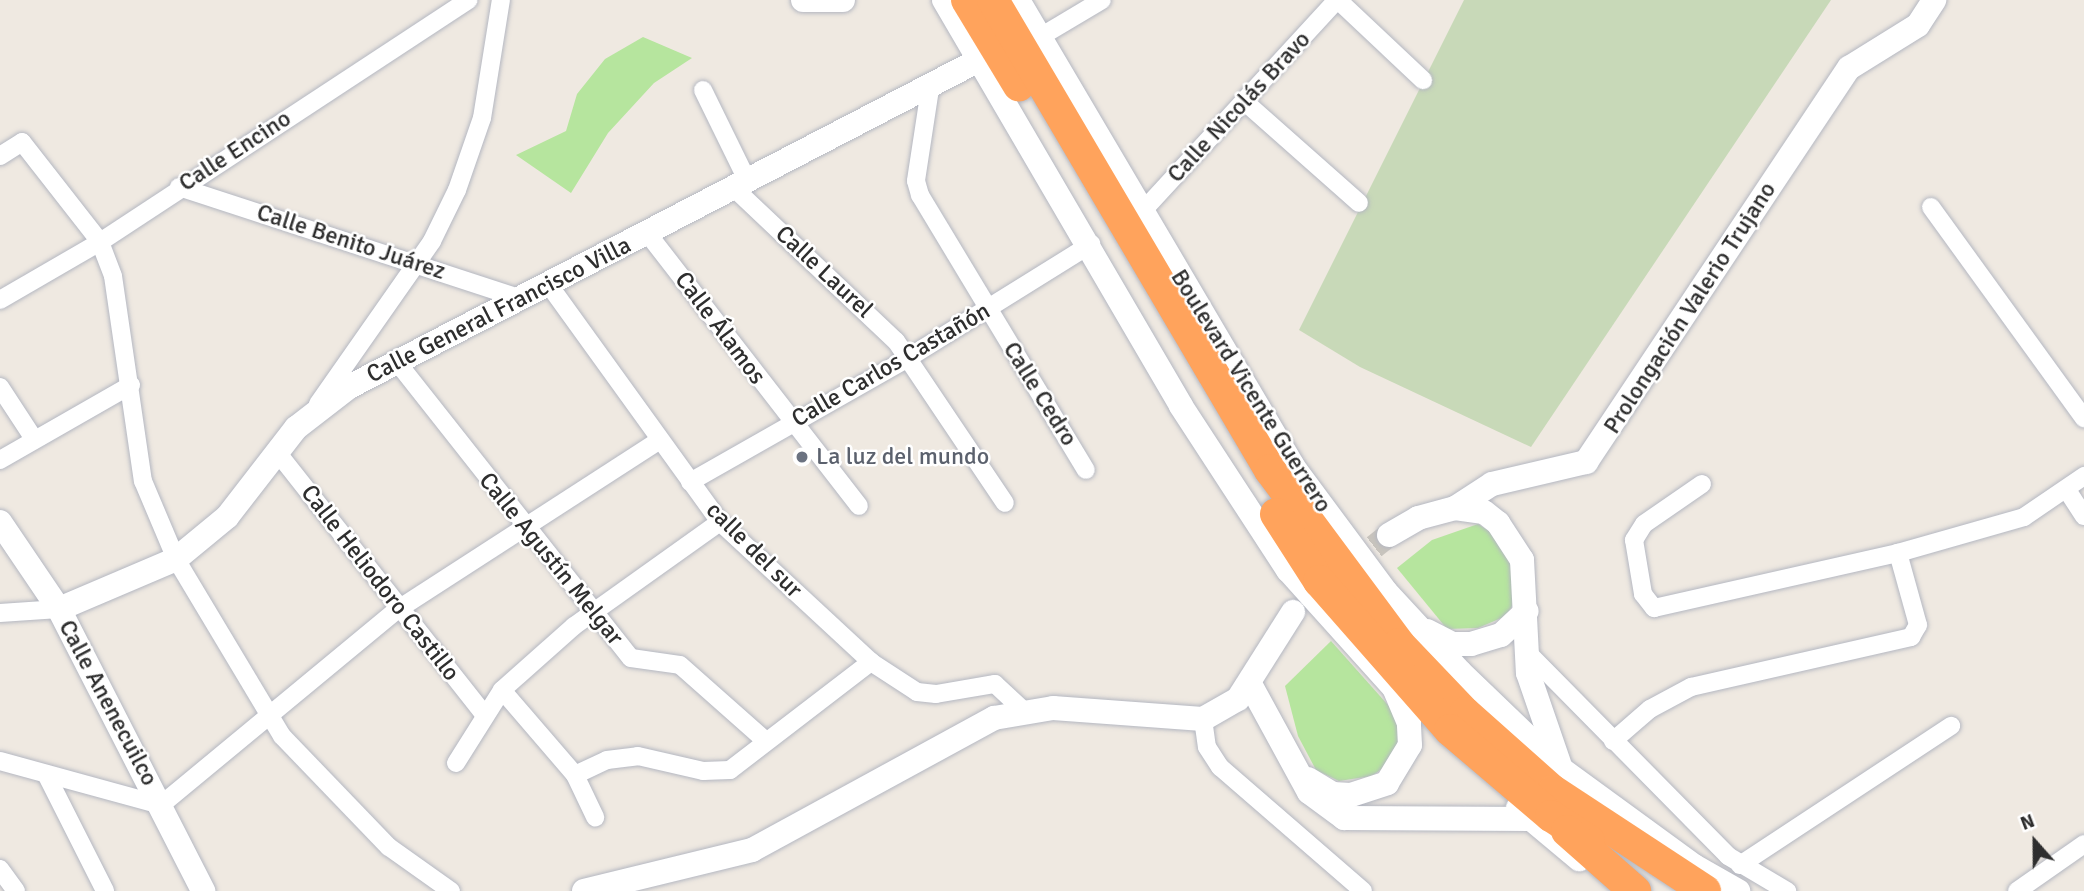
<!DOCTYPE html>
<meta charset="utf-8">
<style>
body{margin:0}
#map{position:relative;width:2084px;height:891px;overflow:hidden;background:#efe9e1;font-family:Signika,sans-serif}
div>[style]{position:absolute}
.green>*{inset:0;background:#b6e59e}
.cemetery>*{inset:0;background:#c8d9b8}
.secondary-tunnel>*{height:24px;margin-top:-12px;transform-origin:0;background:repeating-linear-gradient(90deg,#c8c4bd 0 24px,transparent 0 36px)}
.roads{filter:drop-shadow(0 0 2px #b4b7c1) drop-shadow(0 0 2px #b4b7c1)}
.street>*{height:18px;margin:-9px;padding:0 9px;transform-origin:9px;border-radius:9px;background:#fff}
.secondary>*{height:24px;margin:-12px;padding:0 12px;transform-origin:12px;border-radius:12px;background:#fff}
.highway>*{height:32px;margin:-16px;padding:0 16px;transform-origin:16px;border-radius:16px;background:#ffa35c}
.dots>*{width:19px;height:19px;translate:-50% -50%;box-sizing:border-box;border:4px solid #fff;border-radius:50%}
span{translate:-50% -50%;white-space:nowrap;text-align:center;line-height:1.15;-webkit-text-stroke:5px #fff;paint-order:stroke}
.street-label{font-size:24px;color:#2e2e2e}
.worship-label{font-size:24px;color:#5b616d}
.left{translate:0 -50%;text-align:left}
.north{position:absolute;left:2000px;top:807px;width:70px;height:70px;-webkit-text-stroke:5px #fff;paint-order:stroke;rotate:339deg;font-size:19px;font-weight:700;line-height:28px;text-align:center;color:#2e2e2e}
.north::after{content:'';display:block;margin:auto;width:24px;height:32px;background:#2e2e2e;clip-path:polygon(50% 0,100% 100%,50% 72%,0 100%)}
</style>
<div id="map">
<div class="green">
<i style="clip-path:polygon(643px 37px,692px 58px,654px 83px,608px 133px,571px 193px,516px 155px,566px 131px,577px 94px,605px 59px)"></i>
<i style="clip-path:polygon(1478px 524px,1501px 539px,1517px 563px,1519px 594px,1506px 616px,1478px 628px,1447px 629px,1397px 568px,1432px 540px)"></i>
<i style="clip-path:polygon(1331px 641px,1396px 714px,1401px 736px,1394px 760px,1372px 776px,1339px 781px,1316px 770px,1298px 736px,1285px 686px)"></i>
</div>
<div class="cemetery">
<i style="clip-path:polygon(1464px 0,1831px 0,1531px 447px,1360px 367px,1299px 330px)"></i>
</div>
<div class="secondary-tunnel">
<i style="left:1346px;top:569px;width:55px;rotate:-38.3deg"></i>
</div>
<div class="roads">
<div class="street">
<i style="left:1338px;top:0;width:117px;rotate:43.3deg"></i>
<i style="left:1040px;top:37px;width:72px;rotate:-30.8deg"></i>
<i style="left:930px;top:89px;width:93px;rotate:98.7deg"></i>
<i style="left:916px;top:181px;width:15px;rotate:74deg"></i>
<i style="left:920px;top:195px;width:321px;rotate:58.9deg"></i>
<i style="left:703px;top:90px;width:102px;rotate:63.9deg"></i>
<i style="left:1245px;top:102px;width:152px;rotate:41.5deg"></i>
<i style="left:0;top:156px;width:26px;rotate:-32deg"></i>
<i style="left:22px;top:142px;width:127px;rotate:52deg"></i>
<i style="left:100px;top:242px;width:36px;rotate:69deg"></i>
<i style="left:113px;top:276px;width:207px;rotate:81.7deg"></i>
<i style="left:143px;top:481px;width:85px;rotate:67.1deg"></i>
<i style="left:176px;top:559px;width:206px;rotate:59.1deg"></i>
<i style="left:282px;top:736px;width:154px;rotate:46.1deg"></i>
<i style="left:389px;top:847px;width:76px;rotate:35.4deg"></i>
<i style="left:179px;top:187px;width:360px;rotate:18.1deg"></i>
<i style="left:735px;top:189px;width:221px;rotate:43.4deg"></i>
<i style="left:896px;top:341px;width:195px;rotate:56.1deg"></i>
<i style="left:1931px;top:207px;width:261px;rotate:54.1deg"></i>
<i style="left:1140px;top:214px;width:291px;rotate:-47.4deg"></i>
<i style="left:648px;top:234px;width:344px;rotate:52.2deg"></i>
<i style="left:549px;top:285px;width:292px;rotate:54.2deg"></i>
<i style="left:720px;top:522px;width:206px;rotate:42.8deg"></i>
<i style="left:871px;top:662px;width:55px;rotate:33.1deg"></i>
<i style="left:917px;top:692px;width:19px;rotate:6deg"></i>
<i style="left:936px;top:694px;width:60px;rotate:-9.6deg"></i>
<i style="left:995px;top:684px;width:38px;rotate:43deg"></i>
<i style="left:0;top:300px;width:116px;rotate:-30.1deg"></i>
<i style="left:100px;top:242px;width:441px;rotate:-33.3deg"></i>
<i style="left:397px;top:362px;width:377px;rotate:51.7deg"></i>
<i style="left:631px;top:658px;width:49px;rotate:8.1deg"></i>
<i style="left:680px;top:665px;width:115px;rotate:41.5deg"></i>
<i style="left:0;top:387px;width:62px;rotate:56.8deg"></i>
<i style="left:318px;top:404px;width:199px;rotate:-55deg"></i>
<i style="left:432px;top:241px;width:57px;rotate:-63.9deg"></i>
<i style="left:457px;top:190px;width:76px;rotate:-70.9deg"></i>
<i style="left:482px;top:118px;width:120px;rotate:-80.9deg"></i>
<i style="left:277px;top:452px;width:333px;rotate:51.7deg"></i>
<i style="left:0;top:460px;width:151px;rotate:-29.8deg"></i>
<i style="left:690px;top:482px;width:251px;rotate:-29.6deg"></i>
<i style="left:908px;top:358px;width:216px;rotate:-31.9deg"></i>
<i style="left:1702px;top:484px;width:70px;rotate:145.4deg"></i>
<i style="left:1644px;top:524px;width:19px;rotate:122deg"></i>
<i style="left:1634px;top:540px;width:55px;rotate:80.5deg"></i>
<i style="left:1643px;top:594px;width:18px;rotate:52deg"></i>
<i style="left:1654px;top:608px;width:250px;rotate:-12.7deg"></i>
<i style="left:1898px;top:553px;width:131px;rotate:-15.9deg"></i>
<i style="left:2024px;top:517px;width:73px;rotate:-34.3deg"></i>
<i style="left:2067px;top:490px;width:31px;rotate:57deg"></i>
<i style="left:0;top:613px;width:59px;rotate:-3.9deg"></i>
<i style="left:1528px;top:653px;width:285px;rotate:45.4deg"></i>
<i style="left:1728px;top:856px;width:69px;rotate:30.7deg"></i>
<i style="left:502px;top:690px;width:112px;rotate:49.3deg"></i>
<i style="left:575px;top:775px;width:47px;rotate:64.5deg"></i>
<i style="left:1203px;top:719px;width:28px;rotate:82deg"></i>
<i style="left:1207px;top:747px;width:24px;rotate:57deg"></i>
<i style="left:1220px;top:767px;width:189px;rotate:40.9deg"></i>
<i style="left:1613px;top:741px;width:49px;rotate:-40.9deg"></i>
<i style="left:1650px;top:709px;width:47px;rotate:-28.2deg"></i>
<i style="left:1691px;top:687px;width:226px;rotate:-12.8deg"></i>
<i style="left:1911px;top:637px;width:14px;rotate:-60deg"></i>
<i style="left:1918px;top:625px;width:75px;rotate:-105.5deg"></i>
<i style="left:0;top:761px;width:167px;rotate:15.3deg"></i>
<i style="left:161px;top:805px;width:306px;rotate:-39.6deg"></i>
<i style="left:397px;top:610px;width:313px;rotate:-32.9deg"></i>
<i style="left:456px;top:763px;width:86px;rotate:-57.8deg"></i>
<i style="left:502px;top:690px;width:96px;rotate:-41.6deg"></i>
<i style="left:574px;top:626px;width:179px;rotate:-35.5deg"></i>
<i style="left:46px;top:774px;width:131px;rotate:63.2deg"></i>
<i style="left:575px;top:775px;width:35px;rotate:-25deg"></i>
<i style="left:607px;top:760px;width:31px;rotate:-7deg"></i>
<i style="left:638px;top:756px;width:67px;rotate:13deg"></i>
<i style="left:703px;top:771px;width:27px;rotate:-2deg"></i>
<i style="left:730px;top:770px;width:178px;rotate:-37.5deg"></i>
<i style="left:1740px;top:865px;width:253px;rotate:-33.4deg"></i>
<i style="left:0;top:869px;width:27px;rotate:54deg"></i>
<i style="left:2017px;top:891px;width:82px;rotate:-35deg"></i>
</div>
<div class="secondary">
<i style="left:803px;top:0;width:40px"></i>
<i style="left:944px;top:0;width:470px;rotate:59.7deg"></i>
<i style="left:1181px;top:406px;width:196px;rotate:56.9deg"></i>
<i style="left:1288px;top:570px;width:163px;rotate:48deg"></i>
<i style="left:1018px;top:0;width:543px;rotate:59.47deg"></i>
<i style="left:1294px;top:468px;width:154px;rotate:53.4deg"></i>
<i style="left:1386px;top:592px;width:109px;rotate:47.2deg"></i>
<i style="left:1460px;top:672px;width:140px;rotate:43.8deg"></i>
<i style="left:1561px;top:769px;width:165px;rotate:36.1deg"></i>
<i style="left:1694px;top:866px;width:51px;rotate:29.6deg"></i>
<i style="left:1455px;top:508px;width:29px;rotate:8deg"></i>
<i style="left:1484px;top:512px;width:18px;rotate:38deg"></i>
<i style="left:1498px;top:523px;width:44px;rotate:57deg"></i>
<i style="left:1522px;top:560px;width:113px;rotate:87deg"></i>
<i style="left:1528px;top:673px;width:98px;rotate:71deg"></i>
<i style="left:0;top:522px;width:105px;rotate:55.9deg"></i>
<i style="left:59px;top:609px;width:317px;rotate:62.9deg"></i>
<i style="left:1389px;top:535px;width:34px;rotate:-30deg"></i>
<i style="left:1418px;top:518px;width:38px;rotate:-15deg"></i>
<i style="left:1455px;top:508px;width:44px;rotate:-33deg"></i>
<i style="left:1492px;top:484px;width:97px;rotate:-13.2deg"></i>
<i style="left:1586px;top:462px;width:474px;rotate:-56.3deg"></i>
<i style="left:1849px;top:68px;width:81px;rotate:-31.9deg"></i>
<i style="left:1918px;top:25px;width:30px;rotate:-57deg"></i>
<i style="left:59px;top:609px;width:127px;rotate:-23.1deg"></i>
<i style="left:176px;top:559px;width:66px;rotate:-39.5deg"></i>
<i style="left:227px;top:517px;width:113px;rotate:-52.2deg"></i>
<i style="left:296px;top:428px;width:67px;rotate:-37.7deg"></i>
<i style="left:349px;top:387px;width:710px;rotate:-27.43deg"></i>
<i style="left:1427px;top:631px;width:29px;rotate:27deg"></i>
<i style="left:1453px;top:644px;width:18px"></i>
<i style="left:1471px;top:644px;width:31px;rotate:-17deg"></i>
<i style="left:1501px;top:635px;width:35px;rotate:-43deg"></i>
<i style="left:1250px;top:684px;width:123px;rotate:61.4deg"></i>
<i style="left:1309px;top:792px;width:44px;rotate:36.6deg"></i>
<i style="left:1344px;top:818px;width:187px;rotate:0.3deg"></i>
<i style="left:1308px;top:779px;width:29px;rotate:31deg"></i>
<i style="left:1333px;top:794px;width:18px;rotate:3deg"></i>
<i style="left:1351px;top:795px;width:38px;rotate:-18deg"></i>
<i style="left:1387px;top:783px;width:44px;rotate:-58.8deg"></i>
<i style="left:1410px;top:745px;width:22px;rotate:-93deg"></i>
<i style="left:1409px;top:723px;width:38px;rotate:-113deg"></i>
<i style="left:1518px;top:808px;width:80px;rotate:39.9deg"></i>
<i style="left:584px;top:891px;width:173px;rotate:-13.7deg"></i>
<i style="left:752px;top:850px;width:276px;rotate:-28.6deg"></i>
<i style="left:994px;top:718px;width:60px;rotate:-9.6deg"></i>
<i style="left:1053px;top:708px;width:150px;rotate:4.2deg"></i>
<i style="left:1203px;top:719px;width:40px;rotate:-29.7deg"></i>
<i style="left:1238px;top:699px;width:103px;rotate:-57.7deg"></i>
</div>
<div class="highway">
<i style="left:967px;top:0;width:100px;rotate:58.8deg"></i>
<i style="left:993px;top:0;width:546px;rotate:59.49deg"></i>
<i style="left:1270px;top:470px;width:217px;rotate:53.4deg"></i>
<i style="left:1399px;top:644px;width:95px;rotate:46.3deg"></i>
<i style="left:1465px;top:713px;width:118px;rotate:41.6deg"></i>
<i style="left:1553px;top:791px;width:182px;rotate:33.3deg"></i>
<i style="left:1276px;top:514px;width:80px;rotate:57.3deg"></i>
<i style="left:1319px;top:581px;width:198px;rotate:48.7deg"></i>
<i style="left:1450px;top:730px;width:133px;rotate:40.4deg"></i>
<i style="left:1551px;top:816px;width:45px;rotate:33.3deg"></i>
<i style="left:1567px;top:831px;width:91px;rotate:41.4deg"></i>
</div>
</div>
<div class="dots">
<i style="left:802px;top:457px;background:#6b7280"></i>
</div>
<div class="street-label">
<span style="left:1239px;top:107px;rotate:-47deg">Calle Nicolás Bravo</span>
<span style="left:235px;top:151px;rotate:-33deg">Calle Encino</span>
<span style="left:351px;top:242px;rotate:18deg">Calle Benito Juárez</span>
<span style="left:824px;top:272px;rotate:43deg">Calle Laurel</span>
<span style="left:1690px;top:308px;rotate:-57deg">Prolongación Valerio Trujano</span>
<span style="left:499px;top:310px;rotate:-27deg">Calle General Francisco Villa</span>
<span style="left:720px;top:328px;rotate:53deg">Calle Álamos</span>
<span style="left:891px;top:365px;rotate:-30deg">Calle Carlos Castañón</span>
<span style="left:1251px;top:391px;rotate:58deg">Boulevard Vicente Guerrero</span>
<span style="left:1040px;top:394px;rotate:58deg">Calle Cedro</span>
<span style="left:754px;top:550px;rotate:45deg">calle del sur</span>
<span style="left:551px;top:559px;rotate:51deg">Calle Agustín Melgar</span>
<span style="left:380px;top:583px;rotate:52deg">Calle Heliodoro Castillo</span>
<span style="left:108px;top:703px;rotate:62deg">Calle Anenecuilco</span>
</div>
<div class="worship-label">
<span class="left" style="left:816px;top:457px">La luz del mundo</span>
</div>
<div class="north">N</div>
</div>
